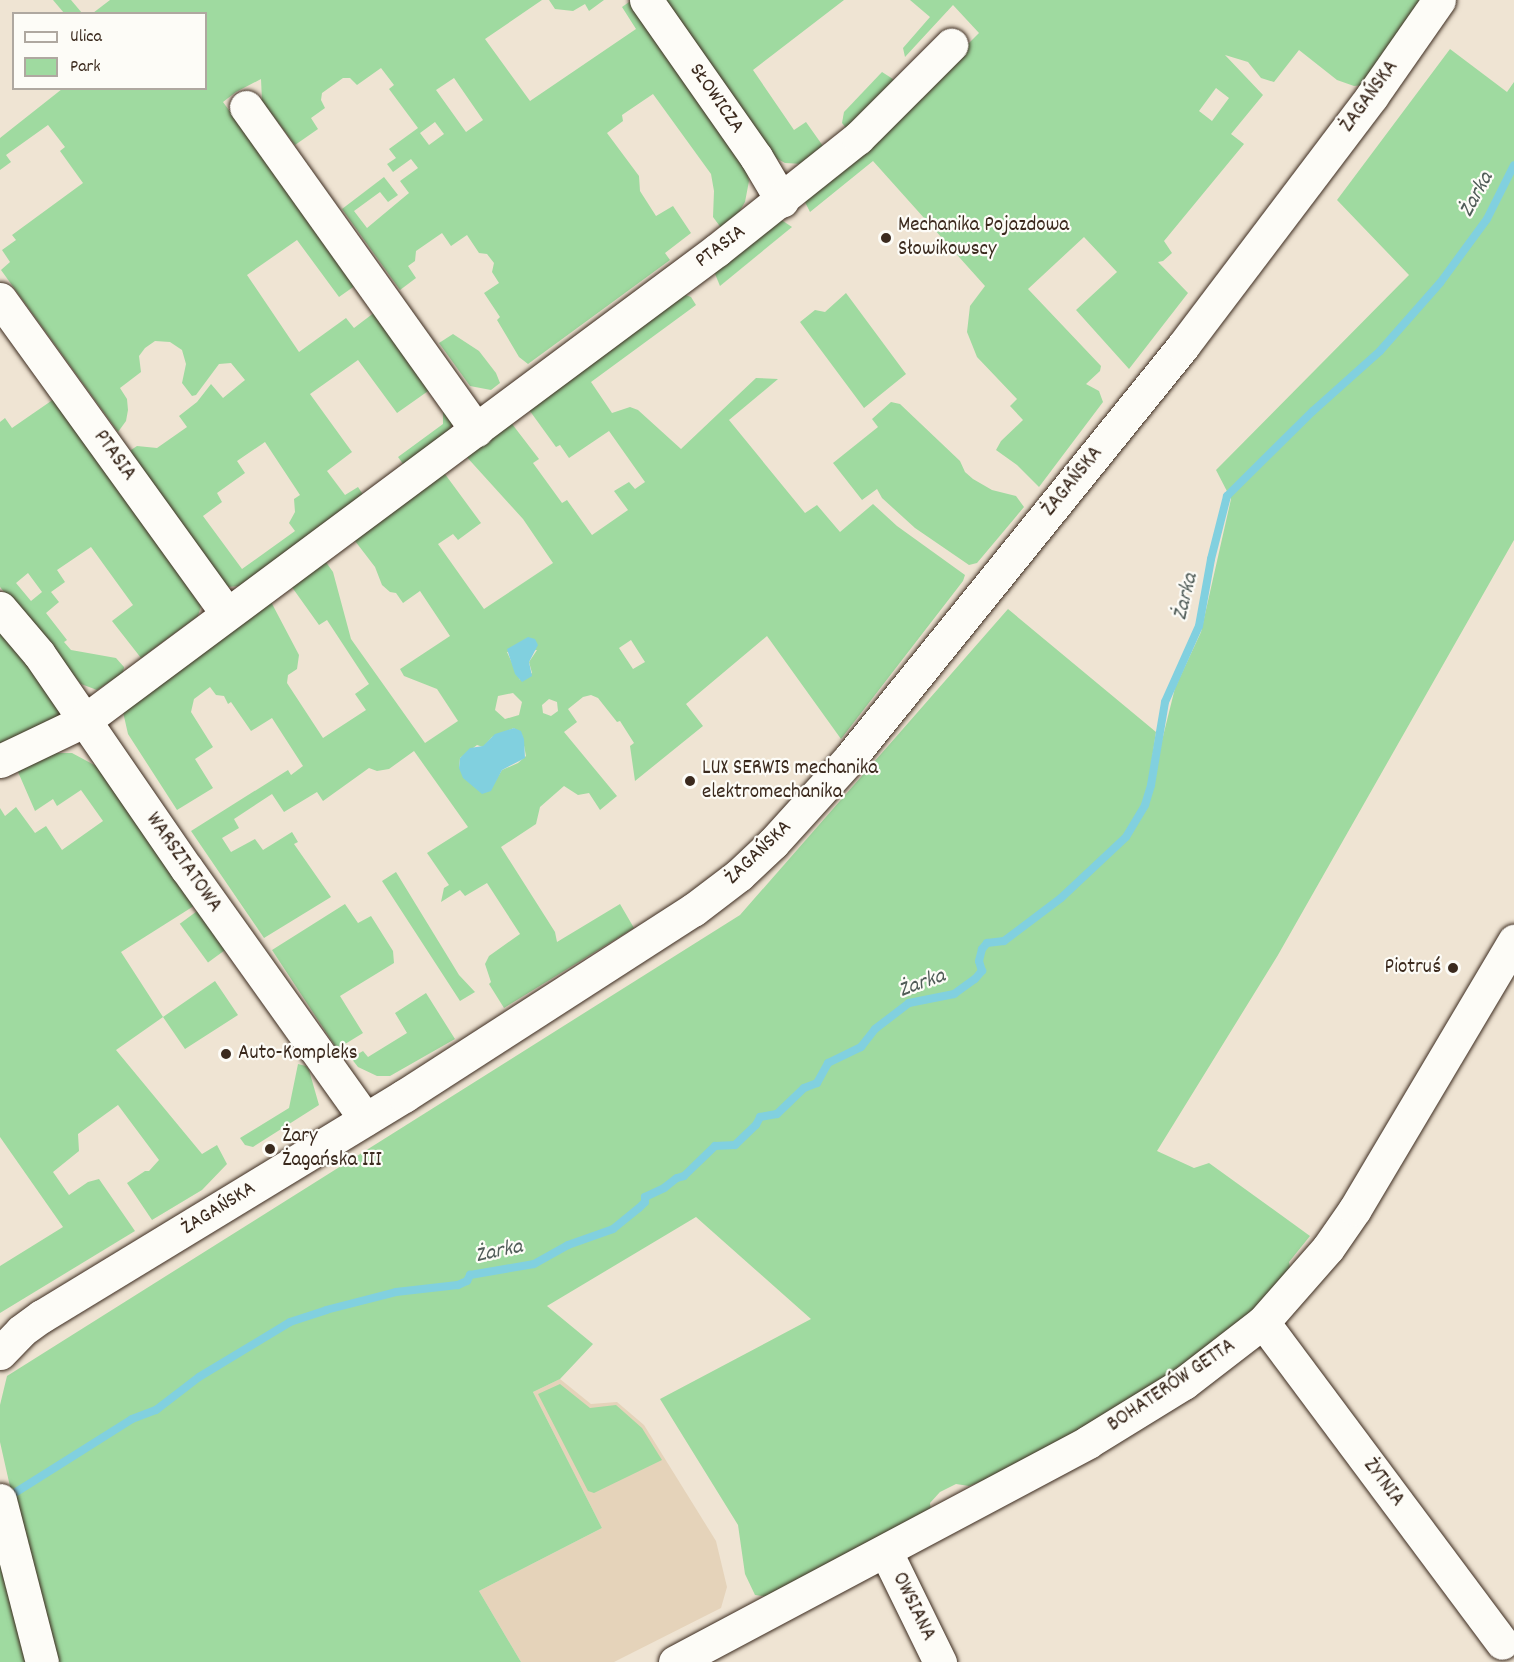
<!DOCTYPE html>
<meta charset="utf-8">
<style>
body{margin:0}
#map{position:relative;width:1514px;height:1662px;overflow:hidden;background:#efe4d3;font-family:Dekko,sans-serif}
div>[style]{position:absolute}
.built>*{inset:0;background:#e5d3ba}
.green>*{inset:0;background:#9fdaa0;transform-origin:0 0}
.water>*{inset:0;background:#81d0df}
.stream>*{height:8px;margin:-4px;padding:0 4px;transform-origin:4px;border-radius:4px;background:#81d0df}
.roads{filter:drop-shadow(0 0 2px #3b2a1e) drop-shadow(0 0 2px #3b2a1e)}
.minor>*{height:33px;margin:-16.5px;padding:0 16.5px;transform-origin:16.5px;border-radius:16.5px;background:#fdfcf7}
.dots>*{width:16px;height:16px;translate:-50% -50%;box-sizing:border-box;border:3px solid #fdfcf7;border-radius:50%}
span{translate:-50% -50%;white-space:nowrap;text-align:center;line-height:1.15;-webkit-text-stroke:4.5px #fdfcf7;paint-order:stroke}
.street-label{font-size:21px;color:#3b2a1e}
.poi-label{font-size:21px;color:#3b2a1e}
.left{translate:0 -50%;text-align:left}
.right{translate:-100% -50%;text-align:right}
.water-label{font-size:22px;color:#505c58;font-style:italic}
.legend{position:absolute;left:12px;top:12px;width:195px;height:78px;box-sizing:border-box;background:#fdfcf7;border:2px solid #afa8a0;margin:0;padding:8px 10px;list-style:none;font-size:18px;color:#3b2a1e}
.legend li{display:flex;align-items:center;gap:12px;height:30px}
.legend b{width:30px;border:2px solid #afa8a0}
</style>
<div id="map">
<div class="built">
<i style="clip-path:polygon(560px 1379px,591px 1404px,617px 1402px,644px 1425px,716px 1541px,727px 1587px,721px 1608px,614px 1662px,521px 1662px,479px 1591px,602px 1528px,533px 1392px)"></i>
</div>
<div class="green">
<i style="clip-path:polygon(53px 0,71px 0,82px 13px,64px 13px)"></i>
<i style="clip-path:polygon(evenodd,110px 0,542px 0,485px 39px,530px 101px,636px 29px,622px 7px,632px 0,744px 161px,749px 181px,745px 202px,738px 214px,722px 229px,713px 217px,714px 191px,711px 174px,653px 94px,622px 115px,623px 121px,607px 133px,639px 176px,640px 191px,656px 216px,673px 206px,691px 233px,665px 253px,670px 260px,528px 364px,519px 357px,497px 320px,500px 317px,484px 293px,499px 283px,492px 272px,494px 263px,487px 254px,479px 253px,467px 235px,451px 246px,442px 233px,416px 251px,415px 261px,408px 266px,416px 278px,400px 290px,342px 209px,384px 177px,398px 195px,388px 202px,380px 192px,354px 211px,367px 228px,409px 193px,400px 181px,418px 168px,411px 159px,393px 172px,387px 164px,396px 158px,389px 149px,418px 128px,389px 89px,394px 85px,381px 68px,357px 85px,350px 78px,343px 78px,322px 93px,321px 100px,325px 108px,311px 118px,318px 129px,295px 145px,262px 101px,261px 79px,236px 92px,223px 102px,356px 285px,339px 297px,297px 240px,247px 275px,299px 352px,346px 318px,354px 328px,379px 309px,450px 407px,453px 422px,448px 434px,404px 465px,398px 457px,443px 424px,443px 405px,431px 389px,397px 413px,358px 360px,310px 394px,352px 452px,327px 471px,345px 495px,358px 487px,364px 496px,242px 586px,226px 587px,210px 574px,152px 492px,133px 463px,131px 450px,137px 446px,157px 448px,187px 427px,179px 416px,197px 402px,211px 384px,223px 398px,245px 380px,231px 363px,219px 364px,196px 395px,192px 396px,182px 383px,186px 364px,182px 350px,170px 342px,155px 341px,145px 348px,139px 356px,141px 372px,120px 388px,127px 399px,128px 410px,126px 421px,118px 432px,1px 270px,10px 262px,2px 250px,16px 240px,12px 235px,83px 183px,60px 151px,65px 147px,48px 125px,6px 155px,11px 162px,0 170px,0 138px,62px 89px,206px 88px,206px 14px,93px 13px,110px 0,454px 78px,483px 120px,466px 132px,436px 90px,454px 78px,110px 0,435px 122px,444px 134px,429px 145px,420px 133px,435px 122px,110px 0,265px 442px,300px 495px,294px 499px,295px 512px,289px 523px,295px 531px,242px 569px,203px 516px,222px 502px,217px 493px,245px 473px,237px 461px,265px 442px)"></i>
<i style="clip-path:polygon(549px 0,604px 0,589px 11px,585px 4px,573px 11px,555px 9px)"></i>
<i style="clip-path:polygon(664px 0,844px 0,753px 70px,794px 130px,806px 122px,823px 146px,803px 164px,785px 163px,774px 157px)"></i>
<i style="clip-path:polygon(evenodd,910px 0,1430px 0,1363px 85px,1354px 86px,1337px 80px,1299px 50px,1274px 82px,1261px 78px,1248px 62px,1225px 55px,1263px 95px,1231px 134px,1244px 144px,1164px 241px,1172px 253px,1163px 261px,1158px 262px,1188px 293px,1129px 369px,1076px 310px,1117px 272px,1084px 237px,1028px 289px,1101px 366px,1100px 371px,1086px 384px,1099px 391px,1103px 402px,1039px 487px,1017px 465px,996px 450px,1001px 441px,1023px 420px,1010px 406px,1017px 399px,977px 357px,967px 332px,970px 306px,985px 286px,873px 161px,810px 212px,804px 200px,885px 127px,979px 33px,953px 5px,905px 57px,903px 48px,930px 17px,910px 0,1216px 88px,1229px 98px,1212px 121px,1199px 111px,1216px 88px)"></i>
<i style="clip-path:polygon(1450px 49px,1507px 92px,1514px 82px,1514px 540px,1278px 955px,1157px 1151px,1194px 1168px,1209px 1163px,1310px 1236px,1289px 1262px,1290px 1267px,1281px 1287px,1226px 1335px,1099px 1421px,998px 1475px,969px 1486px,956px 1484px,940px 1492px,930px 1503px,931px 1512px,771px 1597px,755px 1595px,745px 1574px,738px 1525px,660px 1399px,811px 1319px,696px 1217px,547px 1306px,593px 1344px,560px 1379px,533px 1392px,602px 1528px,479px 1591px,521px 1662px,58px 1662px,42px 1618px,13px 1494px,122px 1428px,132px 1420px,140px 1419px,156px 1411px,200px 1377px,211px 1373px,274px 1332px,298px 1320px,396px 1292px,458px 1286px,467px 1281px,470px 1276px,503px 1272px,535px 1264px,568px 1245px,614px 1229px,626px 1221px,637px 1210px,613px 1228px,567px 1245px,534px 1263px,470px 1274px,466px 1280px,458px 1284px,397px 1290px,308px 1313px,289px 1321px,210px 1370px,198px 1375px,178px 1389px,173px 1397px,155px 1409px,139px 1418px,131px 1417px,120px 1427px,11px 1491px,0 1442px,0 1405px,7px 1376px,740px 915px,1008px 609px,1156px 732px,1148px 786px,1142px 804px,1124px 835px,1058px 899px,1003px 939px,987px 941px,980px 948px,978px 961px,980px 971px,974px 979px,954px 992px,908px 1003px,874px 1029px,860px 1047px,828px 1063px,817px 1082px,804px 1088px,777px 1113px,760px 1116px,756px 1124px,735px 1145px,715px 1146px,691px 1166px,683px 1175px,676px 1177px,663px 1188px,644px 1197px,639px 1208px,646px 1202px,645px 1197px,664px 1189px,677px 1179px,684px 1177px,716px 1147px,735px 1146px,757px 1125px,761px 1117px,778px 1115px,805px 1089px,818px 1083px,829px 1064px,861px 1048px,876px 1030px,909px 1004px,955px 995px,976px 981px,982px 972px,983px 949px,988px 944px,1004px 942px,1025px 928px,1058px 902px,1127px 839px,1146px 805px,1175px 688px,1201px 632px,1231px 499px,1216px 470px,1409px 275px,1337px 200px)"></i>
<i style="clip-path:polygon(882px 72px,896px 81px,846px 128px,842px 123px,844px 112px)"></i>
<i style="clip-path:polygon(780px 219px,792px 227px,720px 286px,713px 269px)"></i>
<i style="clip-path:polygon(evenodd,680px 293px,691px 297px,696px 305px,591px 382px,612px 413px,630px 407px,638px 410px,681px 449px,756px 378px,778px 379px,729px 420px,805px 513px,817px 505px,840px 532px,873px 504px,897px 526px,965px 575px,963px 581px,841px 739px,767px 636px,686px 704px,703px 726px,635px 781px,630px 746px,634px 743px,620px 721px,617px 722px,598px 698px,591px 695px,583px 697px,568px 709px,577px 722px,564px 732px,617px 796px,600px 810px,589px 793px,578px 795px,564px 786px,540px 807px,536px 824px,501px 847px,555px 932px,557px 942px,620px 904px,634px 928px,504px 1008px,489px 984px,491px 982px,485px 964px,489px 956px,520px 934px,487px 883px,465px 896px,460px 890px,441px 902px,444px 888px,449px 885px,427px 853px,468px 827px,414px 751px,389px 769px,377px 771px,369px 768px,323px 801px,317px 792px,284px 812px,272px 794px,234px 819px,239px 828px,222px 838px,231px 852px,255px 839px,263px 850px,292px 832px,298px 842px,294px 844px,331px 897px,264px 938px,191px 831px,288px 770px,291px 775px,303px 766px,272px 718px,251px 731px,231px 702px,228px 704px,224px 696px,216px 695px,210px 687px,194px 699px,191px 712px,213px 747px,195px 759px,213px 788px,177px 810px,128px 734px,123px 712px,269px 598px,299px 655px,297px 669px,288px 675px,287px 683px,323px 738px,366px 710px,355px 694px,369px 684px,327px 620px,319px 625px,289px 583px,323px 558px,333px 572px,351px 639px,425px 743px,458px 721px,437px 689px,404px 676px,400px 669px,450px 636px,420px 591px,403px 603px,396px 593px,390px 592px,382px 585px,375px 567px,352px 537px,442px 470px,481px 523px,458px 540px,453px 534px,438px 544px,484px 609px,553px 563px,523px 519px,464px 454px,509px 420px,539px 459px,533px 463px,562px 503px,567px 500px,592px 535px,628px 510px,614px 491px,629px 482px,635px 489px,645px 482px,609px 431px,569px 458px,560px 445px,556px 447px,527px 407px,680px 293px,631px 640px,645px 662px,633px 669px,619px 648px,631px 640px,680px 293px,537px 650px,529px 662px,532px 673px,520px 680px,507px 652px,537px 650px,680px 293px,513px 693px,522px 702px,519px 715px,505px 719px,495px 710px,498px 696px,513px 693px,680px 293px,549px 699px,557px 702px,558px 711px,551px 716px,543px 713px,542px 705px,549px 699px,680px 293px,514px 728px,522px 735px,526px 756px,518px 763px,502px 770px,496px 780px,459px 768px,460px 758px,477px 745px,483px 747px,492px 737px,514px 728px)"></i>
<i style="clip-path:polygon(846px 293px,906px 374px,864px 408px,800px 322px,815px 310px,825px 312px)"></i>
<i style="clip-path:polygon(453px 334px,479px 351px,496px 373px,500px 383px,491px 390px,470px 386px,439px 343px)"></i>
<i style="clip-path:polygon(evenodd,54px 399px,201px 606px,198px 616px,141px 658px,112px 621px,133px 605px,91px 547px,57px 570px,65px 582px,51px 592px,59px 602px,46px 613px,67px 640px,64px 642px,71px 650px,116px 658px,124px 667px,123px 673px,97px 690px,81px 684px,0 587px,0 422px,5px 418px,12px 428px,54px 399px,28px 573px,42px 592px,31px 601px,16px 583px,28px 573px)"></i>
<i style="clip-path:polygon(891px 402px,900px 404px,960px 461px,965px 472px,973px 479px,992px 490px,1016px 496px,1024px 507px,977px 563px,969px 565px,915px 528px,882px 498px,877px 489px,862px 500px,833px 463px,878px 427px,872px 419px)"></i>
<i style="clip-path:polygon(0 621px,61px 711px,60px 715px,0 750px)"></i>
<i style="clip-path:polygon(45px 753px,72px 753px,98px 767px,197px 904px,121px 952px,163px 1017px,215px 981px,238px 1015px,185px 1049px,163px 1017px,116px 1050px,202px 1154px,217px 1145px,227px 1164px,202px 1190px,152px 1220px,127px 1183px,145px 1171px,149px 1171px,159px 1160px,118px 1105px,78px 1134px,79px 1151px,53px 1172px,69px 1195px,88px 1182px,99px 1179px,135px 1231px,0 1313px,0 1266px,63px 1227px,0 1137px,0 808px,5px 816px,16px 807px,35px 833px,46px 826px,62px 850px,103px 821px,81px 790px,57px 806px,53px 799px,35px 811px,15px 765px)"></i>
<i style="clip-path:polygon(396px 872px,459px 975px,475px 992px,460px 1001px,382px 881px)"></i>
<i style="clip-path:polygon(345px 904px,358px 923px,371px 916px,393px 951px,394px 963px,340px 996px,363px 1033px,337px 1049px,272px 950px)"></i>
<i style="left:200px;top:909px;width:48px;height:25px;rotate:54deg"></i>
<i style="clip-path:polygon(426px 993px,455px 1039px,390px 1076px,377px 1076px,358px 1067px,351px 1058px,363px 1051px,368px 1057px,407px 1033px,395px 1013px)"></i>
<i style="clip-path:polygon(298px 1064px,306px 1066px,309px 1070px,319px 1105px,253px 1147px,245px 1145px,240px 1138px,289px 1108px)"></i>
<i style="clip-path:polygon(560px 1384px,590px 1408px,616px 1405px,642px 1428px,662px 1460px,594px 1493px,588px 1491px,538px 1394px)"></i>
<i style="clip-path:polygon(0 1537px,30px 1662px,0 1662px)"></i>
</div>
<div class="water">
<i style="clip-path:polygon(528px 637px,535px 639px,538px 645px,529px 662px,532px 676px,522px 682px,515px 674px,507px 649px)"></i>
<i style="clip-path:polygon(514px 728px,521px 731px,524px 739px,525px 758px,502px 770px,491px 791px,482px 794px,463px 778px,459px 768px,460px 758px,470px 748px,483px 746px,495px 734px)"></i>
</div>
<div class="stream">
<i style="left:13px;top:1494px;width:141px;rotate:-32.2deg"></i>
<i style="left:132px;top:1419px;width:26px;rotate:-21deg"></i>
<i style="left:156px;top:1410px;width:54px;rotate:-37.5deg"></i>
<i style="left:199px;top:1377px;width:106px;rotate:-31.1deg"></i>
<i style="left:290px;top:1322px;width:38px;rotate:-18deg"></i>
<i style="left:326px;top:1310px;width:72px;rotate:-14.4deg"></i>
<i style="left:396px;top:1292px;width:62px;rotate:-6.4deg"></i>
<i style="left:458px;top:1285px;width:10px;rotate:-24deg"></i>
<i style="left:467px;top:1281px;width:7px;rotate:-63deg"></i>
<i style="left:470px;top:1275px;width:65px;rotate:-9.8deg"></i>
<i style="left:534px;top:1264px;width:39px;rotate:-29deg"></i>
<i style="left:568px;top:1245px;width:48px;rotate:-19.6deg"></i>
<i style="left:613px;top:1229px;width:33px;rotate:-39deg"></i>
<i style="left:639px;top:1208px;width:8px;rotate:-45deg"></i>
<i style="left:645px;top:1202px;width:5px;rotate:-90deg"></i>
<i style="left:645px;top:1197px;width:21px;rotate:-25deg"></i>
<i style="left:664px;top:1188px;width:16px;rotate:-38deg"></i>
<i style="left:677px;top:1178px;width:7px;rotate:-16deg"></i>
<i style="left:684px;top:1176px;width:43px;rotate:-44.1deg"></i>
<i style="left:715px;top:1146px;width:20px;rotate:-3deg"></i>
<i style="left:735px;top:1145px;width:29px;rotate:-44deg"></i>
<i style="left:756px;top:1125px;width:9px;rotate:-63deg"></i>
<i style="left:760px;top:1117px;width:17px;rotate:-10deg"></i>
<i style="left:777px;top:1114px;width:37px;rotate:-44deg"></i>
<i style="left:804px;top:1088px;width:14px;rotate:-21deg"></i>
<i style="left:817px;top:1083px;width:23px;rotate:-61deg"></i>
<i style="left:828px;top:1063px;width:37px;rotate:-26deg"></i>
<i style="left:861px;top:1047px;width:23px;rotate:-52deg"></i>
<i style="left:875px;top:1029px;width:43px;rotate:-37.4deg"></i>
<i style="left:909px;top:1003px;width:46px;rotate:-11.3deg"></i>
<i style="left:954px;top:994px;width:26px;rotate:-36deg"></i>
<i style="left:975px;top:979px;width:11px;rotate:-49deg"></i>
<i style="left:982px;top:971px;width:10px;rotate:-107deg"></i>
<i style="left:979px;top:961px;width:12px;rotate:-76deg"></i>
<i style="left:982px;top:949px;width:8px;rotate:-50deg"></i>
<i style="left:987px;top:943px;width:17px;rotate:-7deg"></i>
<i style="left:1004px;top:941px;width:71px;rotate:-37deg"></i>
<i style="left:1061px;top:898px;width:89px;rotate:-43.2deg"></i>
<i style="left:1126px;top:837px;width:37px;rotate:-59deg"></i>
<i style="left:1145px;top:805px;width:21px;rotate:-73deg"></i>
<i style="left:1151px;top:785px;width:84px;rotate:-80.4deg"></i>
<i style="left:1165px;top:702px;width:83px;rotate:-65.9deg"></i>
<i style="left:1199px;top:626px;width:68px;rotate:-79.8deg"></i>
<i style="left:1211px;top:559px;width:65px;rotate:-75.7deg"></i>
<i style="left:1227px;top:496px;width:121px;rotate:-44.7deg"></i>
<i style="left:1313px;top:411px;width:90px;rotate:-41.8deg"></i>
<i style="left:1380px;top:351px;width:91px;rotate:-48.6deg"></i>
<i style="left:1440px;top:283px;width:79px;rotate:-53.7deg"></i>
<i style="left:1487px;top:219px;width:60px;rotate:-63.4deg"></i>
</div>
<div class="roads">
<div class="minor">
<i style="left:646px;top:0;width:192px;rotate:55deg"></i>
<i style="left:756px;top:157px;width:51px;rotate:59.4deg"></i>
<i style="left:246px;top:107px;width:397px;rotate:54.5deg"></i>
<i style="left:0;top:299px;width:388px;rotate:54.2deg"></i>
<i style="left:0;top:608px;width:60px;rotate:49.7deg"></i>
<i style="left:39px;top:654px;width:261px;rotate:55.5deg"></i>
<i style="left:187px;top:869px;width:307px;rotate:54.5deg"></i>
<i style="left:0;top:761px;width:93px;rotate:-25.5deg"></i>
<i style="left:84px;top:721px;width:789px;rotate:-36.65deg"></i>
<i style="left:717px;top:250px;width:180px;rotate:-38.5deg"></i>
<i style="left:858px;top:138px;width:132px;rotate:-45deg"></i>
<i style="left:1263px;top:1322px;width:400px;rotate:53.3deg"></i>
<i style="left:0;top:1353px;width:30px;rotate:-46deg"></i>
<i style="left:21px;top:1331px;width:26px;rotate:-36deg"></i>
<i style="left:42px;top:1316px;width:424px;rotate:-31.3deg"></i>
<i style="left:404px;top:1096px;width:344px;rotate:-32.8deg"></i>
<i style="left:693px;top:910px;width:58px;rotate:-37.3deg"></i>
<i style="left:739px;top:875px;width:47px;rotate:-43.3deg"></i>
<i style="left:773px;top:843px;width:115px;rotate:-47.8deg"></i>
<i style="left:850px;top:758px;width:530px;rotate:-51.05deg"></i>
<i style="left:1183px;top:346px;width:313px;rotate:-52.9deg"></i>
<i style="left:1372px;top:96px;width:117px;rotate:-55.1deg"></i>
<i style="left:0;top:1500px;width:167px;rotate:75.5deg"></i>
<i style="left:886px;top:1552px;width:123px;rotate:63.9deg"></i>
<i style="left:675px;top:1662px;width:468px;rotate:-28deg"></i>
<i style="left:1088px;top:1442px;width:113px;rotate:-31.6deg"></i>
<i style="left:1184px;top:1383px;width:100px;rotate:-37.7deg"></i>
<i style="left:1263px;top:1322px;width:98px;rotate:-48.7deg"></i>
<i style="left:1328px;top:1248px;width:47px;rotate:-55.3deg"></i>
<i style="left:1355px;top:1209px;width:312px;rotate:-59.3deg"></i>
</div>
</div>
<div class="dots">
<i style="left:886px;top:238px;background:#3b2a1e"></i>
<i style="left:690px;top:781px;background:#3b2a1e"></i>
<i style="left:1453px;top:968px;background:#3b2a1e"></i>
<i style="left:226px;top:1054px;background:#3b2a1e"></i>
<i style="left:270px;top:1149px;background:#3b2a1e"></i>
</div>
<div class="street-label">
<span style="left:1370px;top:97px;rotate:-54deg">ŻAGAŃSKA</span>
<span style="left:716px;top:99px;rotate:55deg">SŁOWICZA</span>
<span style="left:721px;top:247px;rotate:-37deg">PTASIA</span>
<span style="left:114px;top:456px;rotate:54deg">PTASIA</span>
<span style="left:1073px;top:482px;rotate:-51deg">ŻAGAŃSKA</span>
<span style="left:759px;top:853px;rotate:-44deg">ŻAGAŃSKA</span>
<span style="left:183px;top:863px;rotate:55deg">WARSZTATOWA</span>
<span style="left:219px;top:1209px;rotate:-32deg">ŻAGAŃSKA</span>
<span style="left:1172px;top:1386px;rotate:-34deg">BOHATERÓW GETTA</span>
<span style="left:1383px;top:1483px;rotate:53deg">ŻYTNIA</span>
<span style="left:913px;top:1607px;rotate:64deg">OWSIANA</span>
</div>
<div class="poi-label">
<span class="left" style="left:898px;top:238px">Mechanika Pojazdowa<br>Słowikowscy</span>
<span class="left" style="left:702px;top:781px">LUX SERWIS mechanika<br>elektromechanika</span>
<span class="right" style="left:1441px;top:968px">Piotruś</span>
<span class="left" style="left:238px;top:1054px">Auto-Kompleks</span>
<span class="left" style="left:282px;top:1149px">Żary<br>Żagańska III</span>
</div>
<div class="water-label">
<span style="left:1477px;top:195px;rotate:-61deg">Żarka</span>
<span style="left:1186px;top:597px;rotate:-76deg">Żarka</span>
<span style="left:922px;top:984px;rotate:-20deg">Żarka</span>
<span style="left:499px;top:1252px;rotate:-12deg">Żarka</span>
</div>
<ul class="legend">
<li><b style="height:8px;background:#fdfcf7"></b>Ulica</li>
<li><b style="height:16px;background:#9fdaa0"></b>Park</li>
</ul>
</div>
